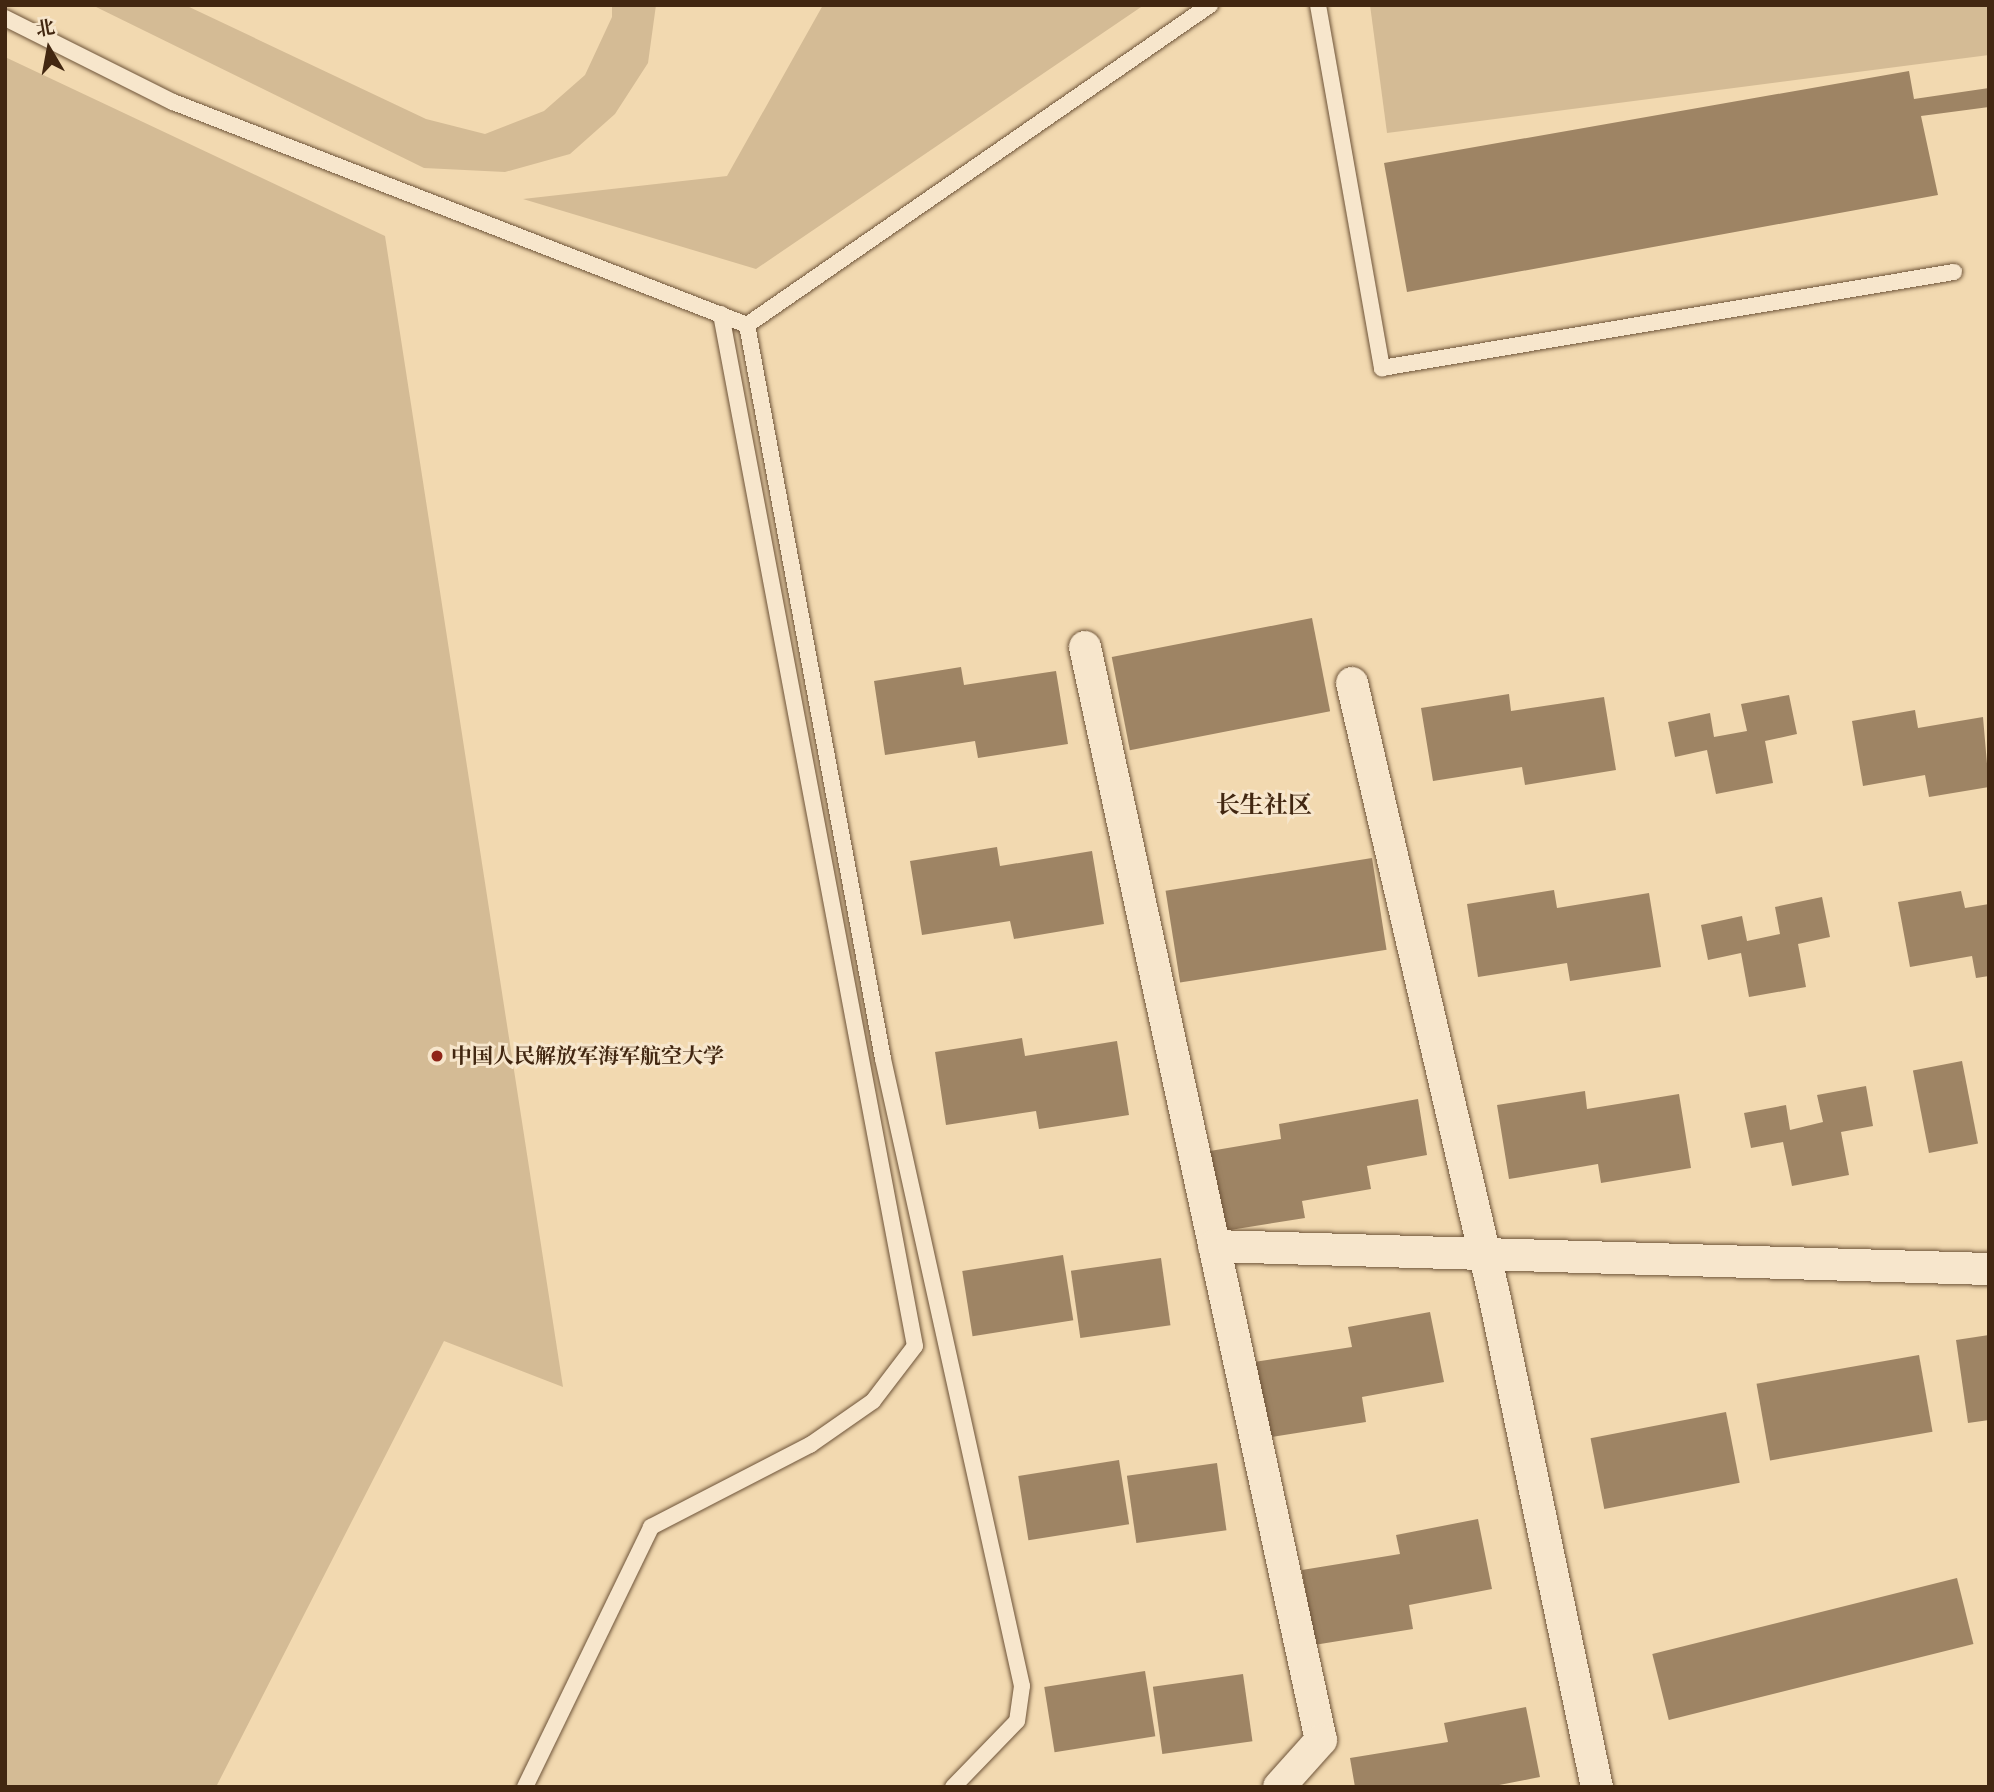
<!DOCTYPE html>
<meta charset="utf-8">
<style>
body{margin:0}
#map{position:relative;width:1994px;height:1792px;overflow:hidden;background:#f2d9b0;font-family:"IM FELL French Canon","Noto Serif SC",serif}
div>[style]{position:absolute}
.green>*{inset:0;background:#d4bb95}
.building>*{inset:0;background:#9e8464;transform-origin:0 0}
.roads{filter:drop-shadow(0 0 2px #6e5439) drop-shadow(0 0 2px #6e5439)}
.lane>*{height:16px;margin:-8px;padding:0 8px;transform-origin:8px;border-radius:8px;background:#f7e6cc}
.street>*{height:32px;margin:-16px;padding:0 16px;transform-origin:16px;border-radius:16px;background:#f7e6cc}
.dots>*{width:19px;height:19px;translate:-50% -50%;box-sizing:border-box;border:4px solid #f7e6cc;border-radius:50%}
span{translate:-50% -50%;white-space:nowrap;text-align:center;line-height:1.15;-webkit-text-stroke:6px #f7e6cc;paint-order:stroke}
.poi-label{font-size:21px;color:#422711;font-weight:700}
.left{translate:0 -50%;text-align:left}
.quarter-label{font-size:24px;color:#422711;font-weight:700}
.frame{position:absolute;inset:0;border:7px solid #422711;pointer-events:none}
.north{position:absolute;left:14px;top:14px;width:70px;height:70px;-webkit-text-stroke:5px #f7e6cc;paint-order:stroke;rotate:350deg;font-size:19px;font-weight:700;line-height:28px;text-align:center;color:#422711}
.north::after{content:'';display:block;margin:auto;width:24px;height:32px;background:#422711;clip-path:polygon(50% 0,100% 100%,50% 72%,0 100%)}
</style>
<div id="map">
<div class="green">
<i style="clip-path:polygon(92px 5px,185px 5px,426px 119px,485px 134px,544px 111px,585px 75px,612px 17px,612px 5px,656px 5px,648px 63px,615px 114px,570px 154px,505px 172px,424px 168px)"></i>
<i style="clip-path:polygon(823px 5px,1144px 5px,756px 269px,523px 199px,727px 176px)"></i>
<i style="clip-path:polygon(1370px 5px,1989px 5px,1989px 55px,1387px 133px)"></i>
<i style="clip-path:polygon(5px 57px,385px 236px,563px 1387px,444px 1341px,216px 1787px,5px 1787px)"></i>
</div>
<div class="building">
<i style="clip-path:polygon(1909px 71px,1914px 99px,1989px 88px,1989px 107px,1921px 116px,1938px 195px,1407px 292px,1384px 163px)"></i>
<i style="left:1312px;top:618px;width:95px;height:204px;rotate:79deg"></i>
<i style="clip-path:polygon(961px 667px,964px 685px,1056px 671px,1068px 744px,978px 758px,975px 741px,885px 755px,874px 681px)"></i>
<i style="clip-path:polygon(1509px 694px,1511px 711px,1604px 697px,1616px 770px,1525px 785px,1522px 767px,1433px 781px,1421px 708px)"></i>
<i style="clip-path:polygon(1789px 695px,1797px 734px,1765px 741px,1773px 783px,1716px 794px,1707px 750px,1675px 757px,1668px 722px,1710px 713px,1714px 737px,1747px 731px,1741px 704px)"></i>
<i style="clip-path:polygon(1915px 710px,1918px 728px,1983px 717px,1989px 787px,1929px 797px,1925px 775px,1863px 786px,1852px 721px)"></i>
<i style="clip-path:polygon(997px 847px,1000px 866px,1092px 851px,1104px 924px,1014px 939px,1010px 921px,922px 935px,910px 861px)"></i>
<i style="left:1372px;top:858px;width:93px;height:209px;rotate:81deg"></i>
<i style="clip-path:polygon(1554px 890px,1557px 908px,1649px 893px,1661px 967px,1570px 981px,1567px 963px,1478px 977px,1467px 904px)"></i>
<i style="clip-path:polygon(1961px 891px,1965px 908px,1989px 904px,1989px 976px,1976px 978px,1972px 956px,1910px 967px,1898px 902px)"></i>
<i style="clip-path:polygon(1822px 897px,1830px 937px,1798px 944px,1806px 987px,1749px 997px,1741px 953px,1708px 960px,1701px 925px,1742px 916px,1747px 941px,1780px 934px,1775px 907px)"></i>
<i style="clip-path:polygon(1022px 1038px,1025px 1056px,1117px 1041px,1129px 1115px,1039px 1129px,1036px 1111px,946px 1125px,935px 1052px)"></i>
<i style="left:1962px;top:1061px;width:84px;height:50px;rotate:79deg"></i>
<i style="clip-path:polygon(1866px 1086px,1873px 1126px,1841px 1132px,1849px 1175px,1792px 1186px,1783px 1142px,1751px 1148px,1744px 1113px,1786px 1105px,1790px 1130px,1823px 1122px,1817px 1095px)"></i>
<i style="clip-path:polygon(1585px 1091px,1587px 1109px,1679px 1094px,1691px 1168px,1601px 1183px,1598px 1164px,1509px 1179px,1497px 1105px)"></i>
<i style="clip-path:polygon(1418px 1099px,1427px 1155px,1367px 1166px,1371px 1189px,1302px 1201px,1305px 1218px,1224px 1231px,1210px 1151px,1281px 1139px,1279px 1124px)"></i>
<i style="left:1063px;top:1255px;width:66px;height:102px;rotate:81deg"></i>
<i style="left:1161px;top:1258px;width:68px;height:91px;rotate:82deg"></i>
<i style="clip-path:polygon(1430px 1312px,1444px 1382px,1362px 1397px,1366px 1422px,1266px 1438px,1254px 1362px,1352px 1347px,1348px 1327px)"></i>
<i style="clip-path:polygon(1989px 1335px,1989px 1420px,1968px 1423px,1956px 1340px)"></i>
<i style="left:1919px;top:1355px;width:78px;height:165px;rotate:80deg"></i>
<i style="left:1726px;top:1412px;width:72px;height:138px;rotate:79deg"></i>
<i style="left:1119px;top:1460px;width:65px;height:102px;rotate:81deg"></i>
<i style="left:1217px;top:1463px;width:68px;height:91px;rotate:82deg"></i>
<i style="clip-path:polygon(1478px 1519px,1492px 1589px,1409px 1605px,1413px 1629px,1314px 1645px,1302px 1570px,1400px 1554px,1396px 1535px)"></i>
<i style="left:1957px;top:1578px;width:68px;height:314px;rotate:76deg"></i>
<i style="left:1145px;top:1671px;width:66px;height:102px;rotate:81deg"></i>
<i style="left:1243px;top:1674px;width:68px;height:91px;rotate:82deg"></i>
<i style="clip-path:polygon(1526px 1707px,1540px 1777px,1489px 1787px,1355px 1787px,1350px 1758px,1448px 1742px,1444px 1723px)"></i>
</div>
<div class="roads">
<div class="lane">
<i style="left:1318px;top:5px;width:369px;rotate:80deg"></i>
<i style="left:1382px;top:368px;width:580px;rotate:-9.53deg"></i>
<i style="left:5px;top:18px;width:188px;rotate:26.6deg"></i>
<i style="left:173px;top:102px;width:616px;rotate:21.23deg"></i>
<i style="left:747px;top:325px;width:563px;rotate:-34.65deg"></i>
<i style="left:747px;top:325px;width:746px;rotate:79.5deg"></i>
<i style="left:883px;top:1059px;width:642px;rotate:77.5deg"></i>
<i style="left:1022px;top:1686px;width:35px;rotate:98deg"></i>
<i style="left:1017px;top:1721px;width:92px;rotate:134.1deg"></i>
<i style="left:525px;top:1787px;width:289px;rotate:-64.1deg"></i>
<i style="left:651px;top:1527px;width:179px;rotate:-27.3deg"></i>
<i style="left:810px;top:1445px;width:77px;rotate:-34.9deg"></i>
<i style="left:873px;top:1401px;width:69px;rotate:-52.6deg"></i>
<i style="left:915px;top:1346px;width:1050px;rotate:-100.65deg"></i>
</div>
<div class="street">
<i style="left:1085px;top:647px;width:1118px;rotate:77.82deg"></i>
<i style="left:1321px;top:1740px;width:63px;rotate:131.8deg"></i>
<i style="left:1352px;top:683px;width:632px;rotate:76.93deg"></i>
<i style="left:1495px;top:1299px;width:499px;rotate:78.2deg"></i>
<i style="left:1214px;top:1246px;width:775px;rotate:1.7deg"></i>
</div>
</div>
<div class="dots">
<i style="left:437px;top:1056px;background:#8f2418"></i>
</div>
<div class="poi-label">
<span class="left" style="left:451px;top:1056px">中国人民解放军海军航空大学</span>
</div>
<div class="quarter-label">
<span style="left:1264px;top:806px">长生社区</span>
</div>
<div class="frame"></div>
<div class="north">北</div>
</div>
